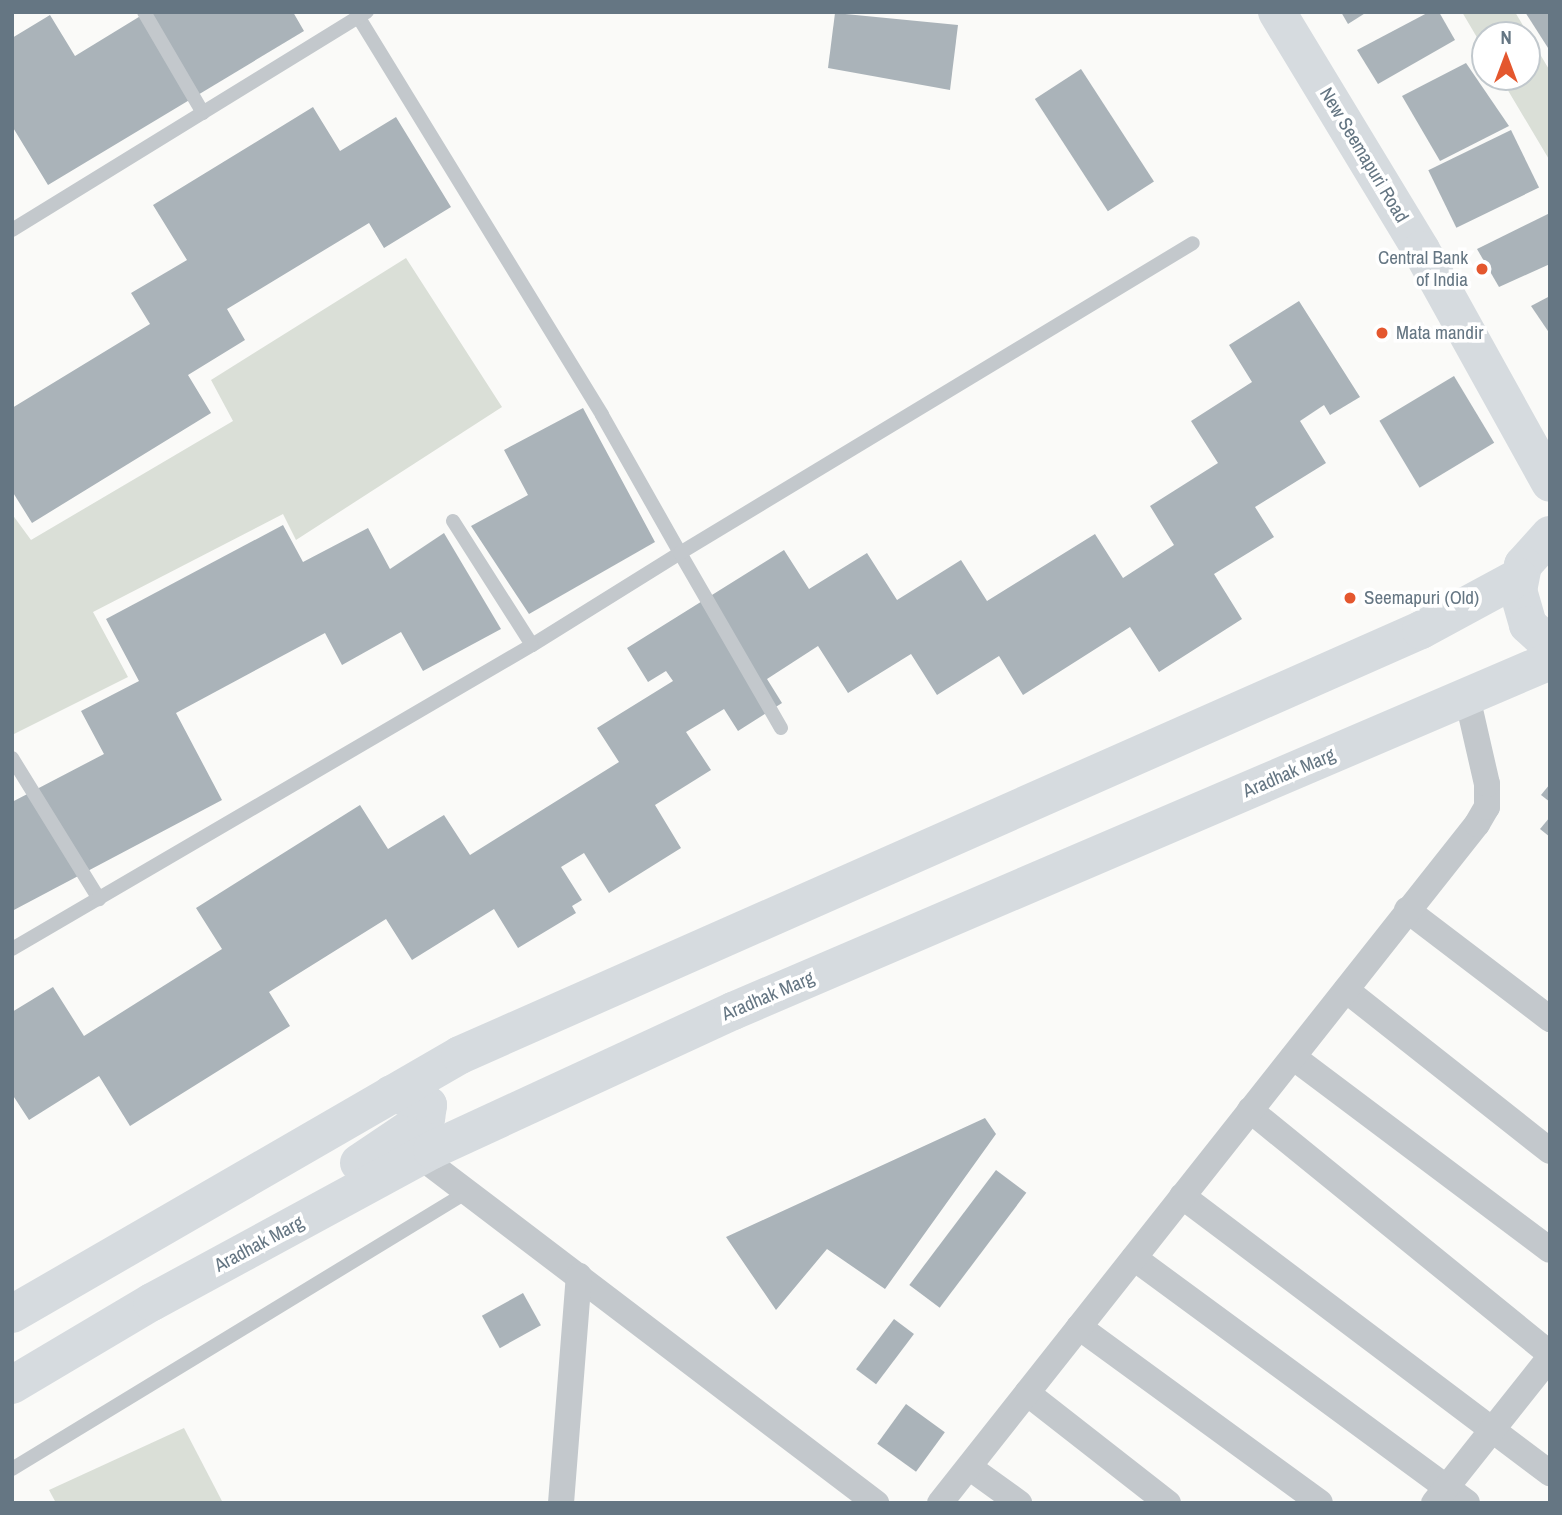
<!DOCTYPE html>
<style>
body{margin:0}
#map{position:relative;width:1562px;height:1515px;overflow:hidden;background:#fafaf8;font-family:"Archivo Narrow",sans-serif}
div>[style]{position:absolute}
.green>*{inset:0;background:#dadfd7}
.building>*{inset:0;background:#aab3b9;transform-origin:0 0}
.lane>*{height:14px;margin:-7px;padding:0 7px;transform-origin:7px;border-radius:7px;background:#c3c8cc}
.street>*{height:26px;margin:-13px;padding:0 13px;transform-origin:13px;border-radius:13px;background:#c3c8cc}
.secondary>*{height:38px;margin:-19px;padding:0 19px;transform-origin:19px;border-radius:19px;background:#d6dbdf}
.dots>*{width:19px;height:19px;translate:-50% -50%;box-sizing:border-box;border:4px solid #fff;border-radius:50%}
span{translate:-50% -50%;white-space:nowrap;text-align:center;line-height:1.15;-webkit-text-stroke:7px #fff;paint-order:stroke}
.street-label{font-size:19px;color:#657683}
.poi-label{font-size:19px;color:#657683}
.right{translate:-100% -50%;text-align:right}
.left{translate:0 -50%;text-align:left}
.frame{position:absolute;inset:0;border:14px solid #657683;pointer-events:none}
.north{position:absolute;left:1471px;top:21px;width:70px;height:70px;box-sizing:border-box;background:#fff;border:2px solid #c1c8cd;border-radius:50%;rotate:0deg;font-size:19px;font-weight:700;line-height:28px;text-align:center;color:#657683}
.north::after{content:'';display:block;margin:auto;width:24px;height:32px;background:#e4572e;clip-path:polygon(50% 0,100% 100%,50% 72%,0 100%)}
</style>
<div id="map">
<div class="green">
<i style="clip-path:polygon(1462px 12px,1515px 12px,1550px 71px,1550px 161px,1500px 77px,1527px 77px,1527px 35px,1485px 35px,1485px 51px)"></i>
<i style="clip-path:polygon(406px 258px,502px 407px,296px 540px,283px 514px,93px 612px,128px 677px,12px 735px,12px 514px,31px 540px,233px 421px,211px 380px)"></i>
<i style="clip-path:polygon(184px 1428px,223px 1503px,56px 1503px,49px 1490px)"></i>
</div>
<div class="building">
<i style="clip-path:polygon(147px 12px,293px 12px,304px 31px,48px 185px,12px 126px,12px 38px,50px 15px,75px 56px)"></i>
<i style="clip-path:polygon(1341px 12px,1367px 12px,1348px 24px)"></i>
<i style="clip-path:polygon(1429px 12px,1439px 12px,1455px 40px,1378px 84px,1357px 50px)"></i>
<i style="clip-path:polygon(1525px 12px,1550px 12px,1550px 51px)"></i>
<i style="clip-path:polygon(835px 13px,958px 25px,950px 90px,828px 68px)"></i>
<i style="clip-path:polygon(1466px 63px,1509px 126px,1440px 161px,1402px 96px)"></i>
<i style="left:1081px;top:69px;width:134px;height:55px;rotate:57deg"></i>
<i style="clip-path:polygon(313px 107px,340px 151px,396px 117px,451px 207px,384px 248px,369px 223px,227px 309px,245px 340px,188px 375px,211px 413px,32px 523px,12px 491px,12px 408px,150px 324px,131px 293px,187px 260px,153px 205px)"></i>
<i style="left:1511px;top:130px;width:64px;height:92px;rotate:64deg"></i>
<i style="clip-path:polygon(1550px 213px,1550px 264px,1499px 287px,1477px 249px)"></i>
<i style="clip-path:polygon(1550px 296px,1550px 334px,1531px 306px)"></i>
<i style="clip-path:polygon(1299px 301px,1360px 397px,1330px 415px,1324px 405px,1300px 421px,1326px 463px,1255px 507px,1274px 537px,1214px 574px,1242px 619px,1159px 672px,1130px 627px,1023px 695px,999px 656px,937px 695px,911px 654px,848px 693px,818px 646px,767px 679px,782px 703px,738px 731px,724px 709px,686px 732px,711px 770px,655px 805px,681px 848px,609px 893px,584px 853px,561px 867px,582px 900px,572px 906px,576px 913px,518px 948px,494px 909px,412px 960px,386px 919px,269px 992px,290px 1026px,130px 1126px,99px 1076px,29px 1120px,12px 1094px,12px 1012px,53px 987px,84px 1036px,222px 949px,196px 908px,360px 805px,388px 849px,444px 815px,470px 855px,619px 762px,597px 728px,673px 681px,666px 671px,648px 682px,627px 648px,784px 550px,809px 589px,867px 553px,897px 600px,961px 560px,987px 601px,1095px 534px,1123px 578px,1174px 545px,1150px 506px,1218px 463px,1191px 421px,1252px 382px,1229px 345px)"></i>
<i style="left:1454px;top:376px;width:78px;height:87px;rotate:59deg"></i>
<i style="clip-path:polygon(583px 408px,655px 542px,529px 614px,471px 526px,528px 495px,504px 450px)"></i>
<i style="clip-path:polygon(283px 525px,303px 562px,368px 528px,390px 569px,444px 533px,501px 629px,423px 671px,401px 632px,342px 665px,325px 633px,176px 713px,222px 800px,12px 911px,12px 802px,104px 754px,81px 711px,139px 681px,106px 619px)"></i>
<i style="clip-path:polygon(1550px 784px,1550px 802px,1541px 795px)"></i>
<i style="clip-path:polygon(1550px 817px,1550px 837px,1540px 829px)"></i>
<i style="clip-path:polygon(985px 1118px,996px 1134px,885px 1289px,827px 1249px,776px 1310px,726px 1237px)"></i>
<i style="left:996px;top:1170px;width:38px;height:144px;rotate:37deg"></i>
<i style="left:523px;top:1293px;width:37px;height:47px;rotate:61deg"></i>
<i style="left:894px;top:1319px;width:25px;height:63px;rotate:37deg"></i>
<i style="left:906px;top:1404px;width:48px;height:49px;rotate:36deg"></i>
</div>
<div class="lane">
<i style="left:144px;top:12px;width:117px;rotate:59.7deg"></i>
<i style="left:359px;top:18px;width:465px;rotate:58.5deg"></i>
<i style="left:602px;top:415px;width:159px;rotate:60.5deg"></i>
<i style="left:680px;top:553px;width:174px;rotate:148.1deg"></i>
<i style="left:532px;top:645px;width:147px;rotate:-122.5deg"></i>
<i style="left:12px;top:230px;width:417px;rotate:-31.6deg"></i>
<i style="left:781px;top:728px;width:202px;rotate:-120deg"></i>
<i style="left:680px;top:553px;width:599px;rotate:-31.14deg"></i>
<i style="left:12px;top:758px;width:166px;rotate:58.3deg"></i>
<i style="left:12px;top:949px;width:602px;rotate:-30.31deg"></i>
<i style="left:12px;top:1469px;width:533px;rotate:-31.33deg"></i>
</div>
<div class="street">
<i style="left:1407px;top:910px;width:180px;rotate:37.3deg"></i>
<i style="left:1346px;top:990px;width:260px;rotate:38.3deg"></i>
<i style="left:1293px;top:1057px;width:321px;rotate:36.9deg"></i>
<i style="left:1250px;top:1110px;width:387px;rotate:39.1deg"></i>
<i style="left:421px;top:1157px;width:572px;rotate:37.25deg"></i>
<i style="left:1182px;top:1196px;width:461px;rotate:37deg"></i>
<i style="left:1134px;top:1258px;width:413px;rotate:36.3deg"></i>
<i style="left:1079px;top:1327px;width:298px;rotate:36.1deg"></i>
<i style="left:1027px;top:1393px;width:179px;rotate:38deg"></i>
<i style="left:969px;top:1467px;width:62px;rotate:35.8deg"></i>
<i style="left:561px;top:1503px;width:228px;rotate:-85.5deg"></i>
<i style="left:940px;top:1503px;width:866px;rotate:-51.66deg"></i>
<i style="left:1477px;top:824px;width:20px;rotate:-60deg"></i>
<i style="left:1487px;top:807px;width:23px;rotate:-90deg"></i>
<i style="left:1487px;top:784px;width:89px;rotate:-102.9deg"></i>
<i style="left:1434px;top:1503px;width:186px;rotate:-51.5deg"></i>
</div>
<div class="secondary">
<i style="left:1277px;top:12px;width:278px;rotate:58.8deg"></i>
<i style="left:1421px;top:250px;width:266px;rotate:61deg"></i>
<i style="left:1550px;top:535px;width:40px;rotate:132deg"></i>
<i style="left:1523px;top:565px;width:25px;rotate:101deg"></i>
<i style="left:1518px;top:590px;width:36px;rotate:74deg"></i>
<i style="left:1528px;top:625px;width:30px;rotate:42deg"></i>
<i style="left:359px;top:1163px;width:81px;rotate:-33.9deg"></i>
<i style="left:426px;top:1118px;width:13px;rotate:-81deg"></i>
<i style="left:428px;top:1105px;width:11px;rotate:-146deg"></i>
<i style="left:419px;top:1099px;width:28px;rotate:-170deg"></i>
<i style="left:12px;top:1314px;width:517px;rotate:-30.03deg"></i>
<i style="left:460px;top:1055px;width:1051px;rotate:-23.86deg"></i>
<i style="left:1421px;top:630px;width:111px;rotate:-28.4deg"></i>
<i style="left:12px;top:1385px;width:163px;rotate:-30.7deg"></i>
<i style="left:152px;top:1302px;width:319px;rotate:-28.5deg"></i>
<i style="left:432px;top:1150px;width:332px;rotate:-24.8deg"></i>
<i style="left:733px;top:1011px;width:889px;rotate:-23.19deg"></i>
</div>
<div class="dots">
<i style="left:1482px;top:269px;background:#e4572e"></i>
<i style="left:1382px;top:333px;background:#e4572e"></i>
<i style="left:1350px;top:598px;background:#e4572e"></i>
</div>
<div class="street-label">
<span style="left:1364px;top:155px;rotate:59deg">New Seemapuri Road</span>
<span style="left:1289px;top:773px;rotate:-23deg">Aradhak Marg</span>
<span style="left:768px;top:996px;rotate:-23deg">Aradhak Marg</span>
<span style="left:259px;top:1244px;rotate:-28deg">Aradhak Marg</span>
</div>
<div class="poi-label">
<span class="right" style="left:1468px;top:269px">Central Bank<br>of India</span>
<span class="left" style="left:1396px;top:333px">Mata mandir</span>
<span class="left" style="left:1364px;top:598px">Seemapuri (Old)</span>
</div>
<div class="frame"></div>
<div class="north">N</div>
</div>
